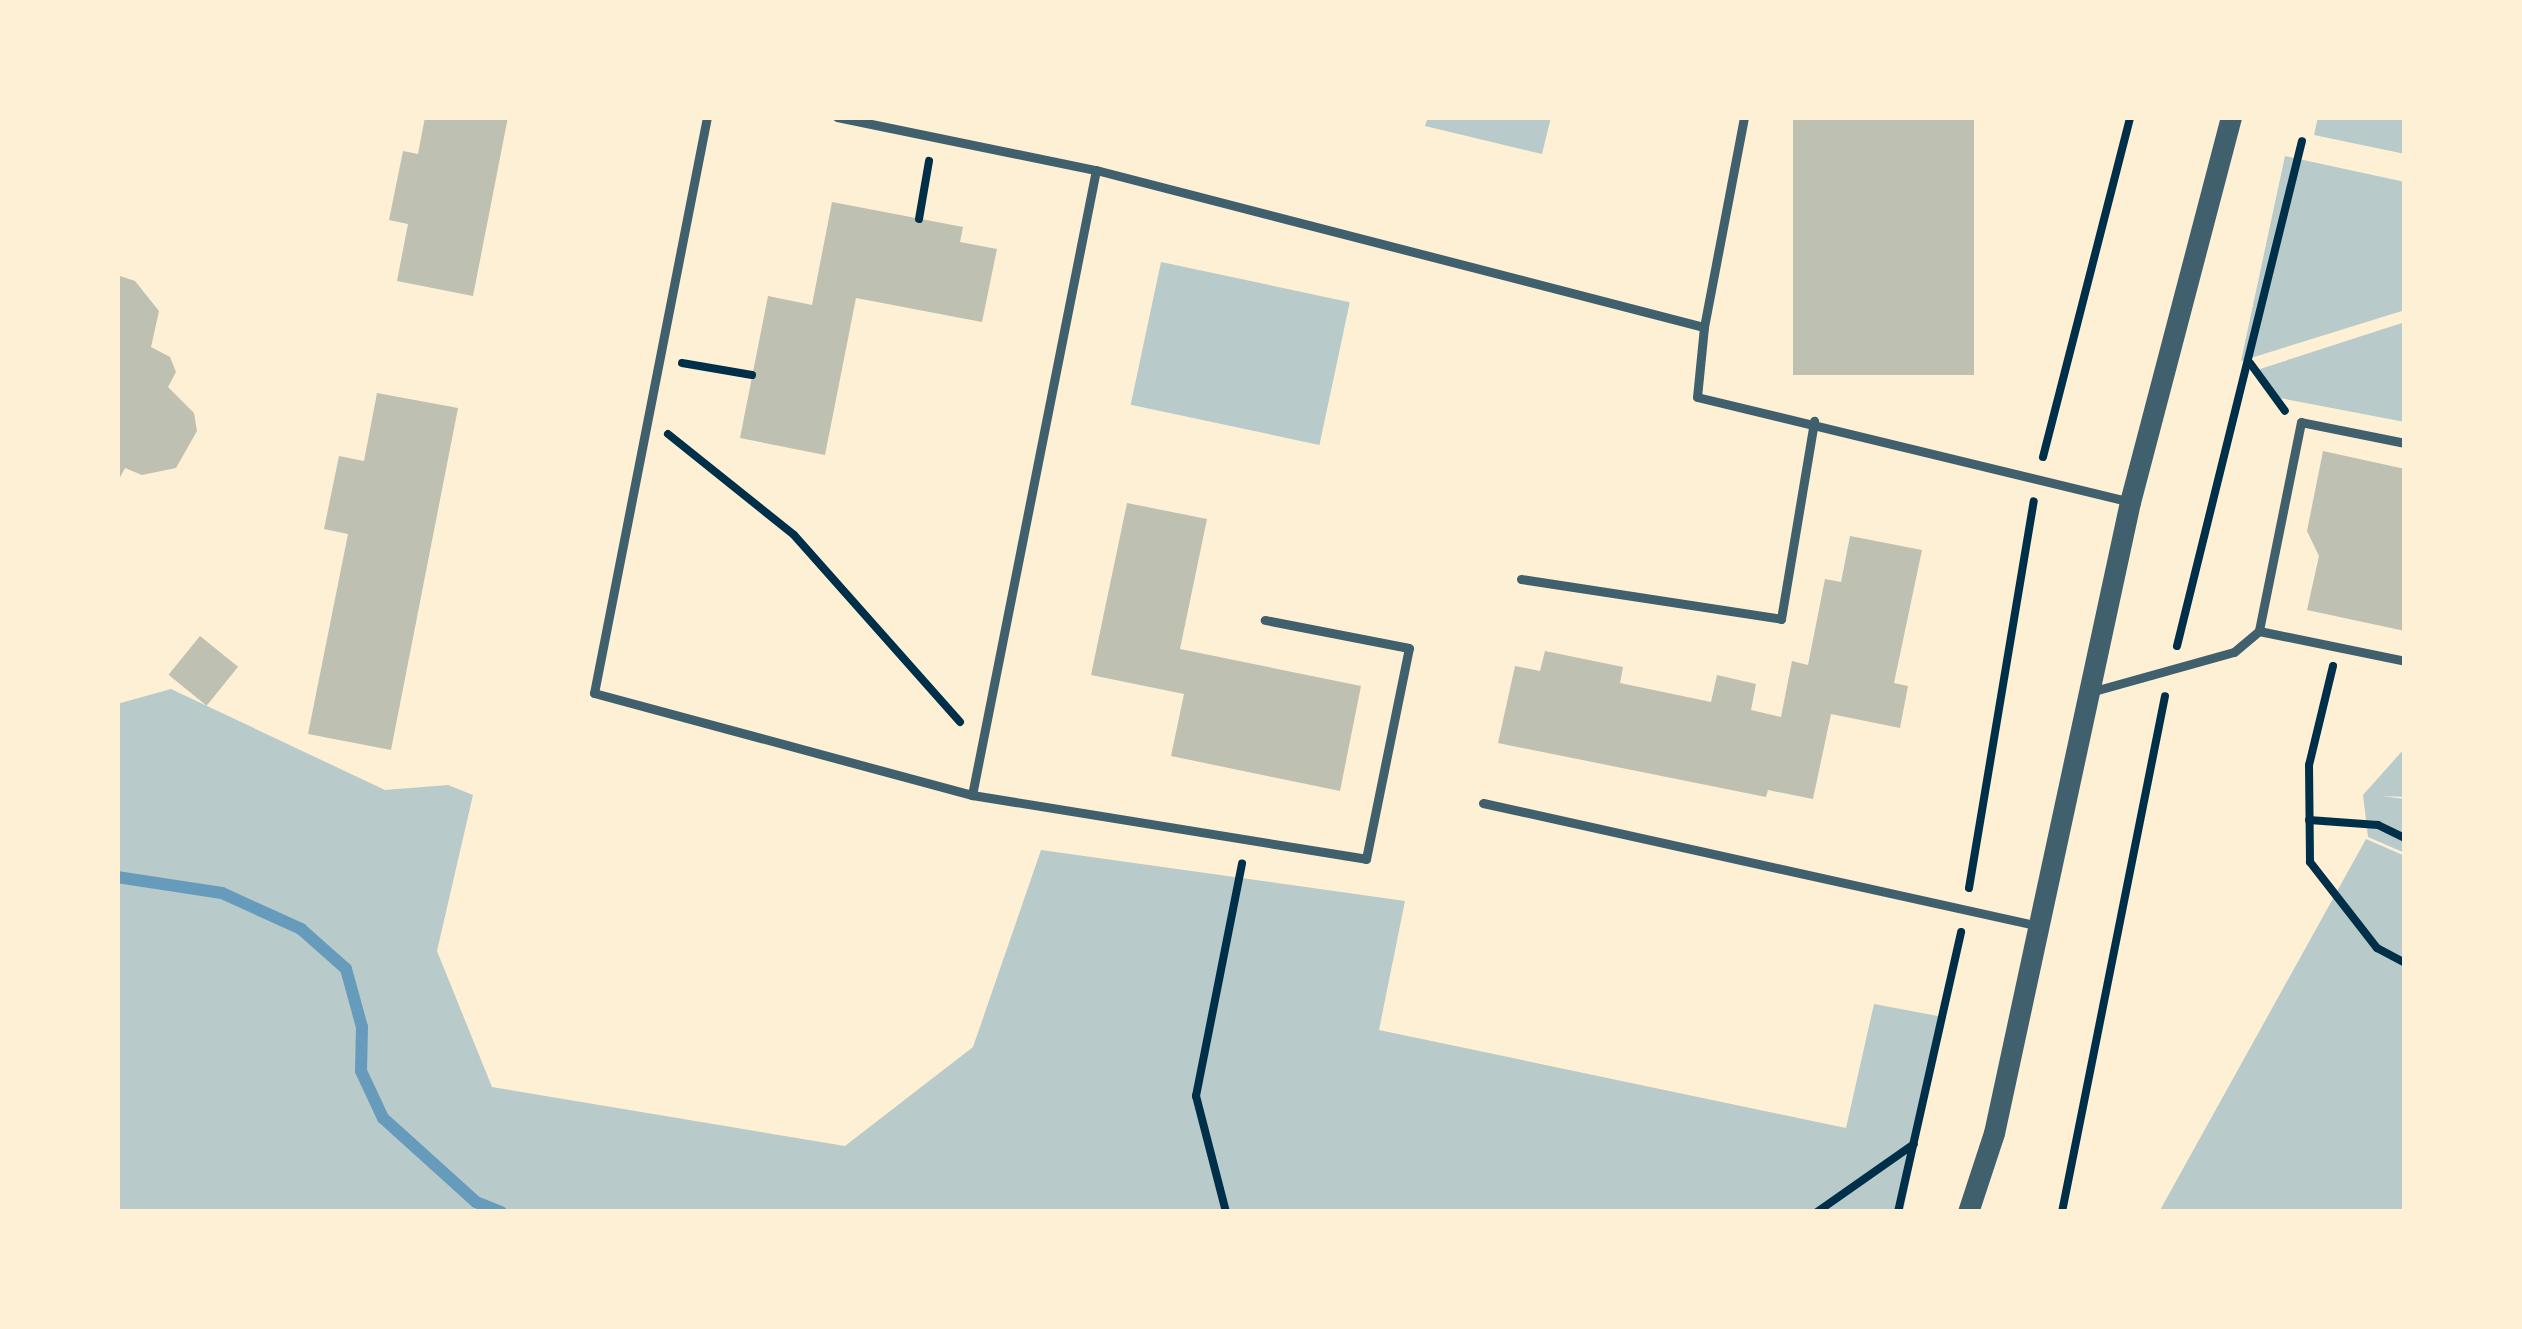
<!DOCTYPE html>
<style>
body{margin:0}
#map{position:relative;width:2522px;height:1329px;overflow:hidden;background:#fdf0d5;font-family:"Libre Baskerville",serif}
div>[style]{position:absolute}
.green>*{inset:0;background:#b9caca;transform-origin:0 0}
.stream>*{height:12px;margin:-6px;padding:0 6px;transform-origin:6px;border-radius:6px;background:#669bbc}
.building>*{inset:0;background:#bec0b2;transform-origin:0 0}
.path>*{height:8px;margin:-4px;padding:0 4px;transform-origin:4px;border-radius:4px;background:#003049}
.service>*{height:9px;margin:-4.5px;padding:0 4.5px;transform-origin:4.5px;border-radius:4.5px;background:#3f606c}
.tertiary>*{height:21px;margin:-10.5px;padding:0 10.5px;transform-origin:10.5px;border-radius:10.5px;background:#3f606c}
span{translate:-50% -50%;white-space:nowrap;text-align:center;line-height:1.15;-webkit-text-stroke:12px #fdf0d5;paint-order:stroke}
.frame{position:absolute;inset:0;border:120px solid #fdf0d5;pointer-events:none}
</style>
<div id="map">
<div class="green">
<i style="clip-path:polygon(1428px 117px,1551px 117px,1542px 154px,1425px 126px)"></i>
<i style="clip-path:polygon(2318px 117px,2405px 118px,2405px 154px,2314px 135px)"></i>
<i style="clip-path:polygon(2285px 156px,2405px 182px,2405px 310px,2241px 361px)"></i>
<i style="left:1161px;top:262px;width:193px;height:146px;rotate:12deg"></i>
<i style="clip-path:polygon(2405px 322px,2405px 422px,2280px 398px,2257px 370px)"></i>
<i style="clip-path:polygon(171px 689px,385px 790px,448px 785px,473px 795px,437px 951px,492px 1087px,845px 1146px,973px 1047px,1041px 850px,1405px 901px,1379px 1030px,1846px 1128px,1874px 1004px,1943px 1017px,1903px 1212px,117px 1212px,117px 704px)"></i>
<i style="clip-path:polygon(2405px 736px,2405px 797px,2381px 796px,2405px 799px,2405px 853px,2368px 837px,2363px 795px,2404px 749px)"></i>
<i style="clip-path:polygon(2366px 839px,2405px 856px,2405px 1212px,2159px 1212px)"></i>
</div>
<div class="stream">
<i style="left:117px;top:877px;width:106px;rotate:8.7deg"></i>
<i style="left:222px;top:893px;width:87px;rotate:24.5deg"></i>
<i style="left:301px;top:929px;width:60px;rotate:41.6deg"></i>
<i style="left:346px;top:969px;width:60px;rotate:74.6deg"></i>
<i style="left:362px;top:1027px;width:44px;rotate:91.3deg"></i>
<i style="left:361px;top:1071px;width:52px;rotate:64.9deg"></i>
<i style="left:383px;top:1118px;width:125px;rotate:42.1deg"></i>
<i style="left:476px;top:1202px;width:27px;rotate:22deg"></i>
</div>
<div class="building">
<i style="clip-path:polygon(425px 117px,508px 117px,473px 296px,397px 281px,408px 224px,389px 220px,403px 151px,418px 154px)"></i>
<i style="left:1793px;top:117px;width:181px;height:258px"></i>
<i style="clip-path:polygon(832px 202px,963px 227px,960px 242px,997px 249px,982px 322px,856px 298px,825px 455px,740px 438px,768px 296px,812px 305px)"></i>
<i style="clip-path:polygon(117px 275px,135px 281px,159px 311px,151px 347px,170px 357px,176px 372px,168px 387px,194px 413px,197px 431px,176px 468px,142px 475px,125px 468px,117px 483px)"></i>
<i style="clip-path:polygon(377px 393px,458px 408px,391px 750px,308px 734px,348px 534px,324px 529px,339px 456px,364px 461px)"></i>
<i style="clip-path:polygon(2323px 451px,2405px 469px,2405px 631px,2307px 610px,2319px 556px,2307px 531px)"></i>
<i style="clip-path:polygon(1127px 503px,1207px 519px,1180px 649px,1361px 686px,1340px 791px,1171px 756px,1184px 694px,1091px 675px)"></i>
<i style="clip-path:polygon(1850px 536px,1922px 550px,1894px 683px,1908px 686px,1900px 728px,1831px 714px,1813px 799px,1768px 790px,1766px 797px,1498px 743px,1515px 666px,1540px 671px,1545px 651px,1623px 667px,1620px 683px,1711px 702px,1717px 675px,1756px 684px,1751px 710px,1781px 717px,1792px 661px,1808px 665px,1825px 579px,1841px 582px)"></i>
<i style="left:200px;top:636px;width:49px;height:50px;rotate:39deg"></i>
</div>
<div class="path">
<i style="left:919px;top:219px;width:59px;rotate:-80.2deg"></i>
<i style="left:682px;top:363px;width:71px;rotate:9.7deg"></i>
<i style="left:2250px;top:363px;width:59px;rotate:53.9deg"></i>
<i style="left:668px;top:434px;width:161px;rotate:38.7deg"></i>
<i style="left:794px;top:535px;width:250px;rotate:48.4deg"></i>
<i style="left:2043px;top:457px;width:351px;rotate:-75.6deg"></i>
<i style="left:2177px;top:646px;width:520px;rotate:-76.1deg"></i>
<i style="left:2333px;top:666px;width:102px;rotate:103.6deg"></i>
<i style="left:2309px;top:765px;width:97px;rotate:89.4deg"></i>
<i style="left:2310px;top:862px;width:109px;rotate:52.1deg"></i>
<i style="left:2377px;top:948px;width:32px;rotate:28deg"></i>
<i style="left:2309px;top:820px;width:69px;rotate:4.1deg"></i>
<i style="left:2378px;top:825px;width:30px;rotate:26deg"></i>
<i style="left:1969px;top:888px;width:392px;rotate:-80.5deg"></i>
<i style="left:1226px;top:1212px;width:120px;rotate:-104.5deg"></i>
<i style="left:1196px;top:1096px;width:237px;rotate:-78.8deg"></i>
<i style="left:1817px;top:1212px;width:118px;rotate:-35deg"></i>
<i style="left:1898px;top:1212px;width:287px;rotate:-77.3deg"></i>
<i style="left:2062px;top:1212px;width:526px;rotate:-78.71deg"></i>
</div>
<div class="service">
<i style="left:707px;top:117px;width:587px;rotate:101.1deg"></i>
<i style="left:594px;top:693px;width:392px;rotate:15.1deg"></i>
<i style="left:972px;top:795px;width:399px;rotate:9.2deg"></i>
<i style="left:1366px;top:859px;width:215px;rotate:-78.5deg"></i>
<i style="left:1409px;top:648px;width:147px;rotate:-169deg"></i>
<i style="left:837px;top:117px;width:264px;rotate:11.6deg"></i>
<i style="left:1096px;top:170px;width:628px;rotate:14.48deg"></i>
<i style="left:1704px;top:327px;width:70px;rotate:95.7deg"></i>
<i style="left:1697px;top:397px;width:446px;rotate:13.6deg"></i>
<i style="left:1704px;top:327px;width:214px;rotate:-79.2deg"></i>
<i style="left:2405px;top:443px;width:106px;rotate:-168.6deg"></i>
<i style="left:2301px;top:422px;width:213px;rotate:101.4deg"></i>
<i style="left:2259px;top:631px;width:149px;rotate:11.6deg"></i>
<i style="left:1521px;top:579px;width:263px;rotate:8.7deg"></i>
<i style="left:1781px;top:619px;width:201px;rotate:-80.5deg"></i>
<i style="left:2094px;top:691px;width:145px;rotate:-15.6deg"></i>
<i style="left:2234px;top:652px;width:33px;rotate:-40deg"></i>
<i style="left:972px;top:795px;width:637px;rotate:-78.78deg"></i>
<i style="left:1483px;top:803px;width:569px;rotate:12.47deg"></i>
</div>
<div class="tertiary">
<i style="left:1968px;top:1212px;width:83px;rotate:-71.8deg"></i>
<i style="left:1994px;top:1133px;width:645px;rotate:-77.84deg"></i>
<i style="left:2130px;top:502px;width:398px;rotate:-75.3deg"></i>
</div>
<div class="frame"></div>
</div>
